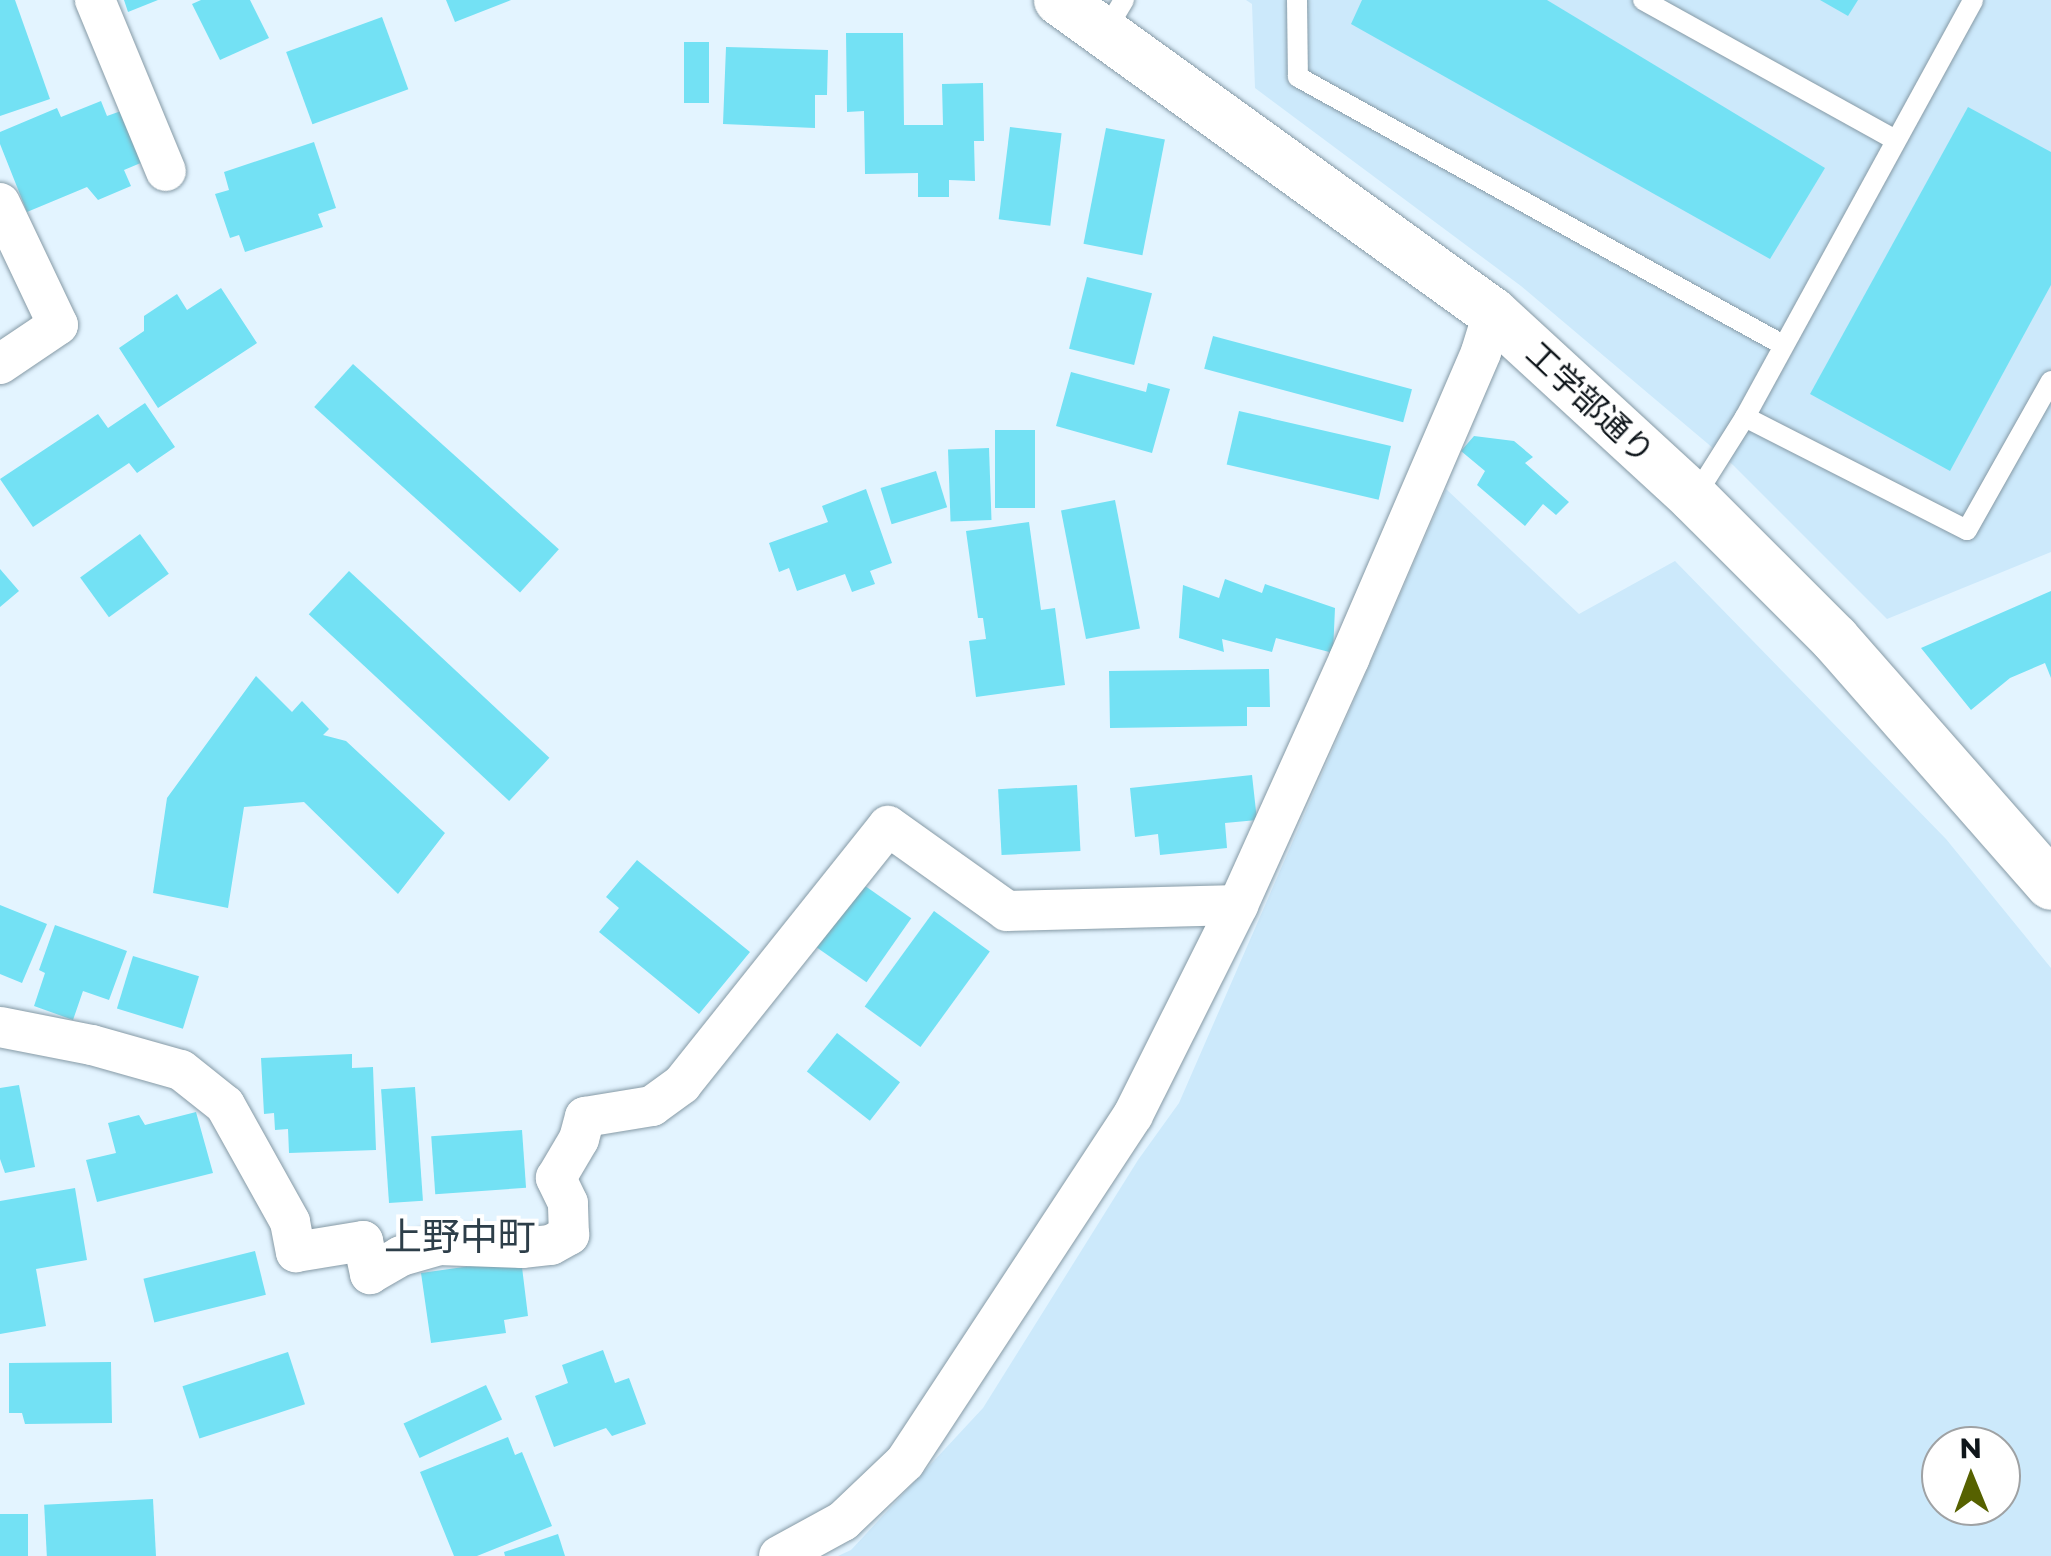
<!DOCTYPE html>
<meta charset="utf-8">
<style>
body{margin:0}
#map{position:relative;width:2051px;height:1556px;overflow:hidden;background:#e3f4ff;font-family:Montserrat,"Noto Sans JP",sans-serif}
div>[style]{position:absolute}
.built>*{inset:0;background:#cce9fb}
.building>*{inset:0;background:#73e1f4;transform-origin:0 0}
.roads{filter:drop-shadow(0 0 2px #869aa6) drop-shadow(0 0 2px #869aa6)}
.service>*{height:20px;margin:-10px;padding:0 10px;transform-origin:10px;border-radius:10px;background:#fff}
.minor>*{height:40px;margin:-20px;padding:0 20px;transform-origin:20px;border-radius:20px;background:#fff}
.tertiary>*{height:50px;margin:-25px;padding:0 25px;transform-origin:25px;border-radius:25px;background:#fff}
span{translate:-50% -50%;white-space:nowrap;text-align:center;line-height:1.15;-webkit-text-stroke:8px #fff;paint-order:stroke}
.street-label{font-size:32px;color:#0f161b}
.quarter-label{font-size:38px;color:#2d3e49}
.north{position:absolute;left:1921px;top:1426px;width:100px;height:100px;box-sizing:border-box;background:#fff;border:2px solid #9fa2a4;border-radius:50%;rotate:359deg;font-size:28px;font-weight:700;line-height:40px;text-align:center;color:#0f161b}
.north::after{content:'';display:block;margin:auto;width:35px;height:45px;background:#566100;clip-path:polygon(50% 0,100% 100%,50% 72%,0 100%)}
</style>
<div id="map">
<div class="built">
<i style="clip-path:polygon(1246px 0,2051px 0,2051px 552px,1887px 619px,1733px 465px,1521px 286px,1255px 88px,1252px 4px)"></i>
<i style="clip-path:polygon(evenodd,1446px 489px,1579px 614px,1675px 561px,1946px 839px,2051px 968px,2051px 1556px,838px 1556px,851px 1550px,983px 1408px,1138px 1160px,1179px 1103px,1446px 489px,2001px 1446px,2001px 1506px,1941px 1506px,1941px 1446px,2001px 1446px)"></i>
</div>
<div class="building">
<i style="clip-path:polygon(0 0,15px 0,50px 99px,0 116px)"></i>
<i style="clip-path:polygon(124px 0,158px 0,128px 12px)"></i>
<i style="clip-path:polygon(201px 0,250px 0,269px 38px,220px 60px,192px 4px)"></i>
<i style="clip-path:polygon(446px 0,511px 0,455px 22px)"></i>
<i style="clip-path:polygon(1362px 0,1547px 0,1825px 168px,1770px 259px,1351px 24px)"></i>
<i style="clip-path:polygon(1820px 0,1858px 0,1848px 16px)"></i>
<i style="left:382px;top:17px;width:77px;height:102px;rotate:70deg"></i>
<i style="clip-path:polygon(846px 33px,903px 33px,904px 125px,943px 125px,942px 84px,983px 83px,984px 141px,974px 141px,975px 181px,949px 180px,949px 197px,918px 197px,918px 173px,865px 174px,864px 111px,847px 112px)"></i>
<i style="left:684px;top:42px;width:25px;height:61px"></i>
<i style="clip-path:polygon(726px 47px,828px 50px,827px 95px,815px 95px,815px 128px,723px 124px)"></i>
<i style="clip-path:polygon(101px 101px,107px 116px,121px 111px,143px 162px,124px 170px,131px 186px,98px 200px,87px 187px,27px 212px,0 144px,0 132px,57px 108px,61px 117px)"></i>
<i style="clip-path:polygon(1968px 107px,2051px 152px,2051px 285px,1950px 471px,1810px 394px)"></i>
<i style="left:1010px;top:127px;width:52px;height:93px;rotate:7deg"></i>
<i style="left:1106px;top:128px;width:60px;height:118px;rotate:11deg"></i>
<i style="clip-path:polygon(314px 142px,336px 208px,318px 214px,323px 227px,245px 252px,239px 235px,230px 238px,215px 194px,229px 190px,224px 172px)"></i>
<i style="left:1087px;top:277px;width:67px;height:74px;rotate:14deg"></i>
<i style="clip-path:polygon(221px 288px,257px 343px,158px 408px,119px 348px,144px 331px,144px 316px,177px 294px,187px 310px)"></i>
<i style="left:1213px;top:336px;width:206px;height:34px;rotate:15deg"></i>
<i style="left:353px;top:364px;width:277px;height:58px;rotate:42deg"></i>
<i style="clip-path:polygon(1071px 372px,1146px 392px,1148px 383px,1170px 389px,1152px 453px,1056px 426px)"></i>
<i style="clip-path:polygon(145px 403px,175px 447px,137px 473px,129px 463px,33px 527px,0 479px,98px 414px,108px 428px)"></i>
<i style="left:1239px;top:411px;width:156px;height:55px;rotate:13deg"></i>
<i style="left:995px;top:430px;width:40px;height:78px"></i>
<i style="clip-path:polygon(1474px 436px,1514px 441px,1533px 457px,1525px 463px,1569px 502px,1556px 515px,1543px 504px,1525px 526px,1477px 485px,1485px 471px,1461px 451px)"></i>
<i style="left:989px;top:448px;width:72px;height:41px;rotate:88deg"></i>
<i style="left:936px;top:471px;width:38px;height:58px;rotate:73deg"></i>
<i style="clip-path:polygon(866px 489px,892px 563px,870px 571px,875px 584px,852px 592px,845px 574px,797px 591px,789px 568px,779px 572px,769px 543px,828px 522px,822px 506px)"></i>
<i style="left:1115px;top:500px;width:131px;height:55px;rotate:79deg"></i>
<i style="clip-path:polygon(1029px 522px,1041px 610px,1055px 608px,1065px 685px,976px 697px,969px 641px,986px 639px,983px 618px,978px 618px,966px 531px)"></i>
<i style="left:140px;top:534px;width:49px;height:74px;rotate:54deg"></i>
<i style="clip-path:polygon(0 569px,19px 591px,0 607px)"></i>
<i style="left:349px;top:571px;width:274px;height:59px;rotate:43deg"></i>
<i style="clip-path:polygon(1225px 579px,1262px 593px,1265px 584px,1335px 608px,1333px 653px,1276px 638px,1272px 652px,1222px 639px,1224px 652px,1179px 638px,1183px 585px,1219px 598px)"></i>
<i style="clip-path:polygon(2051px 591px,2051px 678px,2045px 663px,2010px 678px,1971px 710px,1921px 648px)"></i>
<i style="clip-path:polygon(1269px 669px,1270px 707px,1247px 707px,1247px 726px,1110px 728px,1109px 671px)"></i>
<i style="clip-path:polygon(256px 676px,292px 712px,302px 701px,329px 729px,323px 735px,346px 741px,445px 833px,398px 894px,304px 802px,244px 807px,228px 908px,153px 893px,167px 798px)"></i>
<i style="clip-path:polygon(1252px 775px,1257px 820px,1225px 823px,1227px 848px,1160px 855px,1158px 834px,1135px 837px,1130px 788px)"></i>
<i style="left:1077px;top:785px;width:66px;height:79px;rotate:87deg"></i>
<i style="clip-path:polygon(637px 860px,750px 952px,699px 1014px,599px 932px,619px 908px,606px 897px)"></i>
<i style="left:858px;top:881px;width:65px;height:78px;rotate:35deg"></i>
<i style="clip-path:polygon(0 905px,47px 924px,22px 983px,0 974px)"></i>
<i style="left:934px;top:911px;width:69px;height:118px;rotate:36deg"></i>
<i style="clip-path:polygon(55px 925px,127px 951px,109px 1000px,83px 991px,73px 1020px,34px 1006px,45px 973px,39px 970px)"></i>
<i style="left:133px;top:956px;width:69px;height:55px;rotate:17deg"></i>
<i style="left:837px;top:1033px;width:80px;height:49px;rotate:38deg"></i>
<i style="clip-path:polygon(352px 1054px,352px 1068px,373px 1067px,376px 1150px,289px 1153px,288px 1129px,275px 1130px,274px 1113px,264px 1114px,261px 1058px)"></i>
<i style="clip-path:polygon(19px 1085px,35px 1167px,5px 1173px,0 1159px,0 1088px)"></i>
<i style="left:415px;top:1087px;width:114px;height:34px;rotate:86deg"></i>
<i style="clip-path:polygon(196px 1112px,213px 1173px,97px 1202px,86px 1160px,116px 1153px,108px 1123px,139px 1115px,145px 1125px)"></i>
<i style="left:522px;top:1130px;width:58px;height:91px;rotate:86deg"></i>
<i style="clip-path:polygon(75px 1188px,87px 1260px,36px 1269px,46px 1326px,0 1334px,0 1201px)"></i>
<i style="left:255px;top:1251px;width:45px;height:115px;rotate:76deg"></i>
<i style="clip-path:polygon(521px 1259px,528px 1316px,504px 1320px,506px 1333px,431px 1343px,421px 1273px)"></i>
<i style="clip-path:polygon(603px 1350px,615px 1383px,629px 1378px,646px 1424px,612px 1436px,606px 1428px,554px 1447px,535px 1396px,568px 1383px,562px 1365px)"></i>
<i style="left:288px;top:1352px;width:55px;height:111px;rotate:72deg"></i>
<i style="clip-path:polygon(111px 1362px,112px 1423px,25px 1424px,22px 1413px,9px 1413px,9px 1363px)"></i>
<i style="left:486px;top:1385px;width:38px;height:91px;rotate:65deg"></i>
<i style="clip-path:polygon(508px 1437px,515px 1455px,522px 1452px,552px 1526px,477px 1556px,454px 1556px,420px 1472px)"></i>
<i style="left:153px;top:1499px;width:57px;height:109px;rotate:87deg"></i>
<i style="left:0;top:1514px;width:28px;height:42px"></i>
<i style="clip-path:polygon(558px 1534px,565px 1556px,505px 1556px,504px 1552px)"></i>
</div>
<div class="roads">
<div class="service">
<i style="left:1297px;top:0;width:77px;rotate:89.3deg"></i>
<i style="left:1298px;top:77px;width:554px;rotate:28.92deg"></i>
<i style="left:1643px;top:0;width:289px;rotate:29deg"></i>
<i style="left:1106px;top:30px;width:35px;rotate:-59deg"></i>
<i style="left:1745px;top:417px;width:249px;rotate:27deg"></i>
<i style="left:1967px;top:530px;width:171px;rotate:-60.6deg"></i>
<i style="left:1694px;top:498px;width:96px;rotate:-57.8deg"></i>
<i style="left:1745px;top:417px;width:475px;rotate:-61.3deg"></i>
</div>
<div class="minor">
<i style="left:95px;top:0;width:185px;rotate:67.5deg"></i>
<i style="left:0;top:203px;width:135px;rotate:64.6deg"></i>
<i style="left:58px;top:325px;width:70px;rotate:146.1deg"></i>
<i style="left:0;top:1027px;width:94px;rotate:11.1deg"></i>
<i style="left:92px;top:1045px;width:92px;rotate:15.7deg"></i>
<i style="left:181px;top:1070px;width:56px;rotate:38.5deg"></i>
<i style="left:225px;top:1105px;width:134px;rotate:60.9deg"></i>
<i style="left:290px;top:1222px;width:31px;rotate:79deg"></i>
<i style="left:296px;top:1252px;width:68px;rotate:-9.3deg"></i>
<i style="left:363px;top:1241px;width:34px;rotate:78deg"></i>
<i style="left:370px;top:1274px;width:36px;rotate:-30deg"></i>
<i style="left:401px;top:1256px;width:40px;rotate:-16deg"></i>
<i style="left:439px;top:1245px;width:83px;rotate:2.1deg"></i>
<i style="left:522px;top:1248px;width:29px;rotate:-6deg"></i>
<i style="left:551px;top:1245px;width:21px;rotate:-29deg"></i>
<i style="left:569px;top:1235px;width:32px;rotate:-92deg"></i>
<i style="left:568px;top:1203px;width:28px;rotate:-116deg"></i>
<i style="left:556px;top:1178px;width:45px;rotate:-59.5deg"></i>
<i style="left:579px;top:1139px;width:23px;rotate:-75deg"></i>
<i style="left:585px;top:1117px;width:68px;rotate:-9.3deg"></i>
<i style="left:652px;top:1106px;width:37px;rotate:-36deg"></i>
<i style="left:682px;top:1084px;width:330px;rotate:-51.4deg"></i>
<i style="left:888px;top:826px;width:146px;rotate:35.5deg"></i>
<i style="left:1007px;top:911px;width:231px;rotate:-1.5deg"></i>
<i style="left:779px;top:1556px;width:73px;rotate:-28.7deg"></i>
<i style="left:843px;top:1521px;width:86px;rotate:-43.6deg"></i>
<i style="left:905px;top:1462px;width:415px;rotate:-56.7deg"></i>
<i style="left:1133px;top:1115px;width:235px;rotate:-63.4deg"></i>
<i style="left:1238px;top:905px;width:270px;rotate:-65.7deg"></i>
<i style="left:1349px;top:659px;width:334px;rotate:-66.7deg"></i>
<i style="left:1481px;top:352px;width:41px;rotate:-72.9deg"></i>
</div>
<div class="tertiary">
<i style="left:1059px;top:0;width:535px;rotate:35.8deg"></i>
<i style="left:1493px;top:313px;width:273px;rotate:42.6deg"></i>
<i style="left:1694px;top:498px;width:199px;rotate:45deg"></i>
<i style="left:1835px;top:639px;width:327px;rotate:48.7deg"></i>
</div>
</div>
<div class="street-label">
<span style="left:1590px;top:403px;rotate:43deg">工学部通り</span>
</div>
<div class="quarter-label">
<span style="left:460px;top:1237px">上野中町</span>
</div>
<div class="north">N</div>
</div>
